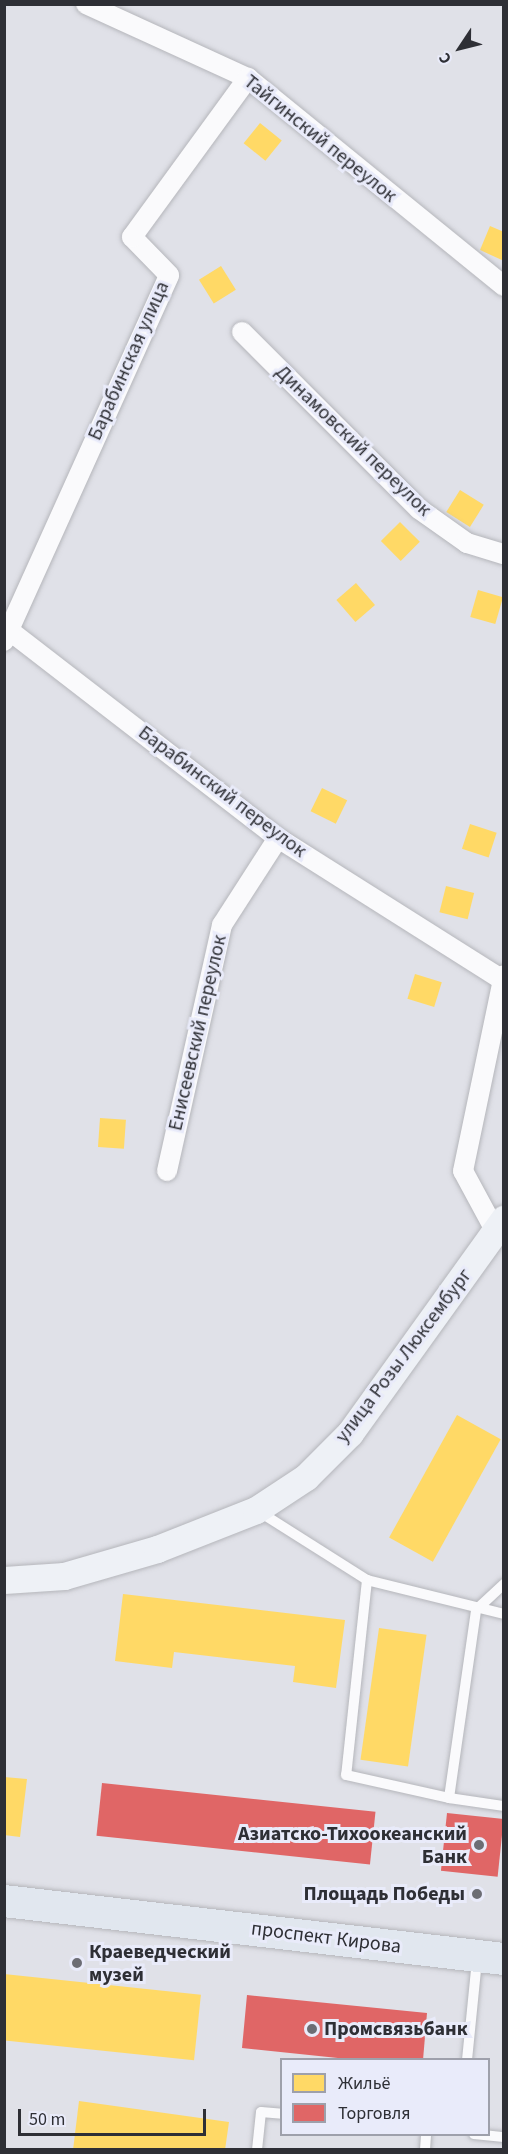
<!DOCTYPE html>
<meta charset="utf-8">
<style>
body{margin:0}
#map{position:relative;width:508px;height:2154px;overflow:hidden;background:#e0e1e8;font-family:"Source Sans 3",sans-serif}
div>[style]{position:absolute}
.homes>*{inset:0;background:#ffd966;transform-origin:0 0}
.shops>*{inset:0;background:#e06666;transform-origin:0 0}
.roads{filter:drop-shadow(0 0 2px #b5b6bb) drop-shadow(0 0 2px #b5b6bb)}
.lane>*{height:10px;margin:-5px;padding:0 5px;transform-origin:5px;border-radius:5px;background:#fafafc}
.street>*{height:20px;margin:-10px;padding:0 10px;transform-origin:10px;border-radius:10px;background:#fafafc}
.secondary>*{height:27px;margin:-13.5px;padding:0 13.5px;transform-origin:13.5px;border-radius:13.5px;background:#eef1f6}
.primary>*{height:32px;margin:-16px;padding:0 16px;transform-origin:16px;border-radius:16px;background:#e1e7ef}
.dots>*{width:16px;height:16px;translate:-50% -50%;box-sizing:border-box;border:3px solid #e9ebfa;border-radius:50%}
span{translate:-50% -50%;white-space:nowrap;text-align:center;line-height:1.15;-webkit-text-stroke:6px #e9ebfa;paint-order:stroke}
.street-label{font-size:20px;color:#2e2f35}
.poi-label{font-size:20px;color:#2e2f35;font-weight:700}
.right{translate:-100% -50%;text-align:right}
.left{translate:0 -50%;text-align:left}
.frame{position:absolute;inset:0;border:6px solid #2e2f35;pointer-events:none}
.legend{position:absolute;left:280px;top:2058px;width:210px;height:78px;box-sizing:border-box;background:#e9ebfa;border:2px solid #9ea0ab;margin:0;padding:8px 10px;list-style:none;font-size:18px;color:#2e2f35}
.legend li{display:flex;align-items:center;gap:12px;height:30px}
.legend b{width:30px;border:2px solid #9ea0ab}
.north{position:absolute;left:430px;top:18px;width:60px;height:60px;-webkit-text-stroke:4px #e9ebfa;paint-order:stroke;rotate:235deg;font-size:16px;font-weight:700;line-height:24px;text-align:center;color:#2e2f35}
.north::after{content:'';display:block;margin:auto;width:21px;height:27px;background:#2e2f35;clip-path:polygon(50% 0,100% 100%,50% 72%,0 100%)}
.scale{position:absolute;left:18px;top:2109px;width:188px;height:27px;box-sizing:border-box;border:3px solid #2e2f35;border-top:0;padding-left:8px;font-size:18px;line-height:21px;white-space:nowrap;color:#2e2f35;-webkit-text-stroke:4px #e9ebfa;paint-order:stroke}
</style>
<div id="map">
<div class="homes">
<i style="left:260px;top:123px;width:28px;height:26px;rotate:39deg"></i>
<i style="clip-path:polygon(490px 226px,504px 232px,504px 261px,480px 250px)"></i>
<i style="left:221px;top:266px;width:28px;height:26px;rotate:58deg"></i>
<i style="left:460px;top:490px;width:28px;height:26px;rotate:32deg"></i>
<i style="left:400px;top:522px;width:28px;height:27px;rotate:45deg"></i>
<i style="left:356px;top:583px;width:29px;height:26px;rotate:49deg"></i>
<i style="left:478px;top:590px;width:26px;height:28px;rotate:16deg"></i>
<i style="left:322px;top:788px;width:28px;height:26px;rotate:26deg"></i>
<i style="left:470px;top:824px;width:28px;height:26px;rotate:18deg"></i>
<i style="left:446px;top:886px;width:29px;height:27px;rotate:14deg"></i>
<i style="left:415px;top:974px;width:28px;height:26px;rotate:17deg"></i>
<i style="left:100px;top:1118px;width:26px;height:29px;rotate:4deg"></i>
<i style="left:457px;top:1415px;width:50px;height:140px;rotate:29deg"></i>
<i style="clip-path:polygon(123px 1594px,345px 1620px,336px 1688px,293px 1682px,295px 1666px,174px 1652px,172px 1668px,115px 1661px)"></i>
<i style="left:379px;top:1628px;width:48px;height:133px;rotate:8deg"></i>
<i style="clip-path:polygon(4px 1777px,27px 1779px,20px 1837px,4px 1835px)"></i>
<i style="left:4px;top:1974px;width:198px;height:66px;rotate:6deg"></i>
<i style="clip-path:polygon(79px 2101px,229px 2122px,225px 2150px,73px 2150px)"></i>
</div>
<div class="shops">
<i style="left:102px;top:1783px;width:275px;height:53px;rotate:6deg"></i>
<i style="left:447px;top:1813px;width:57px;height:58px;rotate:6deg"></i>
<i style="clip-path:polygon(247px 1995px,427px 2013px,423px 2060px,357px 2060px,242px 2048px)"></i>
</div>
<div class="roads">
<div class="lane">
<i style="left:258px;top:1511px;width:129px;rotate:32.3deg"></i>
<i style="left:367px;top:1580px;width:141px;rotate:13.9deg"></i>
<i style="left:367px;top:1580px;width:196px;rotate:96.1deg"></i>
<i style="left:346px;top:1775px;width:106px;rotate:12.6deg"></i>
<i style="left:449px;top:1798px;width:190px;rotate:-81.8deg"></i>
<i style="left:476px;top:1610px;width:38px;rotate:-43deg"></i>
<i style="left:449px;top:1798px;width:56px;rotate:8.3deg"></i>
<i style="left:467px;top:2060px;width:101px;rotate:-84.3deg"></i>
<i style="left:474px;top:2134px;width:30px;rotate:6deg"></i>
<i style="left:257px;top:2150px;width:38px;rotate:-84deg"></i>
<i style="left:261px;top:2112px;width:21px;rotate:5deg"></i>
<i style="left:425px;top:2150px;width:16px;rotate:-86deg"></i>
</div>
<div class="street">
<i style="left:86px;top:4px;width:178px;rotate:24.6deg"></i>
<i style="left:248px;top:78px;width:330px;rotate:39.1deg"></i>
<i style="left:242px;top:332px;width:250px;rotate:45deg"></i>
<i style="left:419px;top:509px;width:59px;rotate:35.3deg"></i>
<i style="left:467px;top:543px;width:39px;rotate:17deg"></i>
<i style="left:10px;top:631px;width:339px;rotate:37.7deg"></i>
<i style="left:278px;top:838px;width:267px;rotate:32.3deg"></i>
<i style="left:4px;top:641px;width:401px;rotate:-65.7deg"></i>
<i style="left:169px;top:275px;width:53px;rotate:-134.2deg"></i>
<i style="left:132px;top:237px;width:197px;rotate:-53.9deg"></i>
<i style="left:167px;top:1171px;width:252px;rotate:-77.4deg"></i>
<i style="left:222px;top:925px;width:103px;rotate:-57.2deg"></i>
<i style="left:496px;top:1232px;width:69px;rotate:-118.4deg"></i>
<i style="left:463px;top:1171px;width:200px;rotate:-78.2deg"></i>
</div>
<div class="secondary">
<i style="left:4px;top:1580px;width:60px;rotate:-3.8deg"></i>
<i style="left:64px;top:1576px;width:97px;rotate:-16.2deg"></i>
<i style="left:157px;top:1549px;width:106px;rotate:-21.5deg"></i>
<i style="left:256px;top:1510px;width:60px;rotate:-33.4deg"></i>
<i style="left:306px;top:1477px;width:62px;rotate:-45deg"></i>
<i style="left:350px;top:1433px;width:264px;rotate:-54.3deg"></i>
</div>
<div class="primary">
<i style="left:4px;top:1901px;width:503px;rotate:6.62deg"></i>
</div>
</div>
<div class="dots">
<i style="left:479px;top:1845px;background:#6c6d74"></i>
<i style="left:477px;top:1894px;background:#6c6d74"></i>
<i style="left:77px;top:1963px;background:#6c6d74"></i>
<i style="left:312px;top:2029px;background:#6c6d74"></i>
</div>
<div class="street-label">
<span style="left:320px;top:139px;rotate:39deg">Тайгинский переулок</span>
<span style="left:129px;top:361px;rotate:-66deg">Барабинская улица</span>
<span style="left:353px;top:441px;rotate:44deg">Динамовский переулок</span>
<span style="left:222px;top:792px;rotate:37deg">Барабинский переулок</span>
<span style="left:198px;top:1033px;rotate:-77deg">Енисеевский переулок</span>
<span style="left:404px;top:1356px;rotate:-53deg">улица Розы Люксембург</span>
<span style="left:326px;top:1938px;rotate:7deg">проспект Кирова</span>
</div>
<div class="poi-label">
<span class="right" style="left:467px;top:1846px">Азиатско-Тихоокеанский<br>Банк</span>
<span class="right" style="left:465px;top:1894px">Площадь Победы</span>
<span class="left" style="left:89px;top:1964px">Краеведческий<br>музей</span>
<span class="left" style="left:324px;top:2029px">Промсвязьбанк</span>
</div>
<div class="frame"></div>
<ul class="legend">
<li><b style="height:16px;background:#ffd966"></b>Жильё</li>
<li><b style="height:16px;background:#e06666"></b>Торговля</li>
</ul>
<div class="north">С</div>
<div class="scale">50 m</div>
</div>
